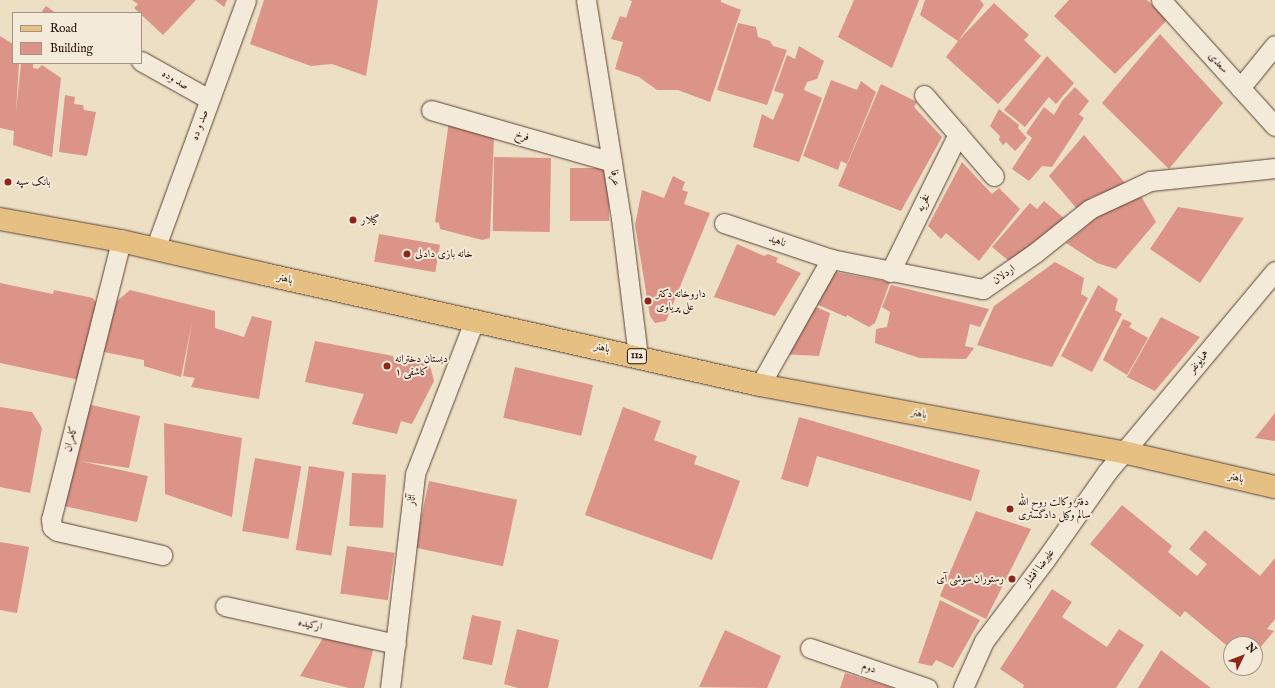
<!DOCTYPE html>
<meta charset="utf-8">
<style>
body{margin:0}
#map{position:relative;width:1275px;height:688px;overflow:hidden;background:#eddfc4;font-family:"IM FELL English",Amiri,serif}
div>[style]{position:absolute}
.building>*{inset:0;background:#db9487;transform-origin:0 0}
.roads{filter:drop-shadow(0 0 1px #5a4436) drop-shadow(0 0 1px #5a4436)}
.minor>*{height:19px;margin:-9.5px;padding:0 9.5px;transform-origin:9.5px;border-radius:9.5px;background:#f3ead9}
.primary>*{height:22px;margin:-11px;padding:0 11px;transform-origin:11px;border-radius:11px;background:#e6c082}
.dots>*{width:11px;height:11px;translate:-50% -50%;box-sizing:border-box;border:2px solid #f3ead9;border-radius:50%}
span{translate:-50% -50%;white-space:nowrap;text-align:center;line-height:1.15;-webkit-text-stroke:4px #f3ead9;paint-order:stroke}
.shield-label span{padding:1px 3px;background:#f3ead9;border:1px solid;border-radius:3px;-webkit-text-stroke-width:0}
.shield-label{font-size:10px;color:#291007;font-weight:700}
.street-label{font-size:11px;color:#291007}
.poi-label{font-size:11px;color:#291007}
.left{translate:0 -50%;text-align:left}
.right{translate:-100% -50%;text-align:right}
.legend{position:absolute;left:12px;top:12px;width:130px;height:52px;box-sizing:border-box;background:#f3ead9;border:1px solid #a29385;margin:0;padding:5px 7px;list-style:none;font-size:12px;color:#291007}
.legend li{display:flex;align-items:center;gap:8px;height:20px}
.legend b{width:20px;border:1px solid #a29385}
.north{position:absolute;left:1223px;top:636px;width:40px;height:40px;box-sizing:border-box;background:#f3ead9;border:1px solid #a29385;border-radius:50%;rotate:47deg;font-size:11px;font-weight:700;line-height:16px;text-align:center;color:#291007}
.north::after{content:'';display:block;margin:auto;width:14px;height:18px;background:#8f2418;clip-path:polygon(50% 0,100% 100%,50% 72%,0 100%)}
</style>
<div id="map">
<div class="building">
<i style="clip-path:polygon(132px 0,196px 0,163px 35px,134px 8px,138px 4px)"></i>
<i style="clip-path:polygon(215px 0,227px 0,224px 7px)"></i>
<i style="clip-path:polygon(264px 0,378px 0,366px 76px,332px 64px,311px 66px,250px 44px)"></i>
<i style="clip-path:polygon(629px 0,721px 0,721px 2px,741px 10px,710px 102px,678px 90px,657px 90px,639px 77px,615px 69px,623px 42px,611px 39px,620px 16px,626px 18px,632px 1px)"></i>
<i style="clip-path:polygon(854px 0,919px 0,892px 68px,838px 37px)"></i>
<i style="clip-path:polygon(925px 0,980px 0,984px 5px,958px 41px,994px 3px,1029px 35px,1024px 40px,1041px 56px,998px 104px,946px 57px,958px 41px,920px 15px)"></i>
<i style="clip-path:polygon(1069px 0,1147px 0,1168px 19px,1115px 74px,1054px 16px)"></i>
<i style="clip-path:polygon(46px 6px,56px 13px,41px 13px)"></i>
<i style="clip-path:polygon(738px 23px,756px 27px,758px 37px,770px 41px,773px 46px,787px 50px,767px 105px,717px 90px)"></i>
<i style="clip-path:polygon(1160px 34px,1223px 103px,1169px 169px,1102px 103px)"></i>
<i style="clip-path:polygon(0 36px,13px 44px,13px 63px,19px 63px,16px 112px,21px 63px,33px 64px,33px 68px,38px 69px,42px 65px,61px 78px,52px 157px,13px 145px,14px 131px,0 128px)"></i>
<i style="clip-path:polygon(799px 46px,824px 61px,817px 79px,807px 82px,804px 90px,822px 98px,799px 162px,753px 147px,762px 114px,773px 120px,784px 94px,774px 91px,787px 55px,795px 59px)"></i>
<i style="clip-path:polygon(1047px 56px,1074px 83px,1056px 104px,1049px 97px,1025px 127px,1004px 110px)"></i>
<i style="clip-path:polygon(831px 80px,857px 90px,861px 81px,876px 92px,847px 164px,841px 161px,838px 170px,803px 156px)"></i>
<i style="clip-path:polygon(881px 84px,917px 102px,914px 107px,942px 137px,901px 211px,838px 186px)"></i>
<i style="clip-path:polygon(1075px 87px,1089px 101px,1079px 114px,1084px 118px,1052px 167px,1042px 166px,1029px 181px,1012px 169px,1032px 138px,1026px 133px,1044px 107px,1054px 115px,1062px 101px)"></i>
<i style="clip-path:polygon(65px 95px,75px 97px,74px 104px,83px 105px,84px 110px,96px 112px,87px 156px,59px 152px)"></i>
<i style="clip-path:polygon(999px 109px,1019px 125px,1018px 128px,1027px 138px,1015px 151px,1006px 142px,1003px 145px,999px 140px,1000px 136px,990px 126px)"></i>
<i style="clip-path:polygon(449px 121px,494px 137px,490px 238px,482px 240px,440px 229px,439px 223px,435px 222px)"></i>
<i style="clip-path:polygon(1084px 135px,1126px 184px,1090px 198px,1077px 209px,1049px 176px)"></i>
<i style="left:494px;top:157px;width:57px;height:74px;rotate:1deg"></i>
<i style="clip-path:polygon(962px 162px,992px 194px,999px 188px,1020px 209px,979px 261px,946px 233px,941px 239px,928px 226px)"></i>
<i style="left:570px;top:168px;width:39px;height:53px"></i>
<i style="clip-path:polygon(673px 176px,685px 182px,682px 190px,688px 192px,684px 204px,710px 213px,666px 321px,655px 323px,650px 316px,635px 225px,642px 190px,664px 198px)"></i>
<i style="clip-path:polygon(1141px 196px,1156px 222px,1116px 269px,1097px 263px,1066px 243px,1101px 214px)"></i>
<i style="clip-path:polygon(1044px 201px,1065px 219px,1009px 261px,992px 247px,1030px 203px,1037px 209px)"></i>
<i style="clip-path:polygon(1178px 207px,1244px 218px,1200px 283px,1150px 249px)"></i>
<i style="left:379px;top:234px;width:62px;height:28px;rotate:10deg"></i>
<i style="clip-path:polygon(737px 244px,764px 256px,768px 254px,778px 258px,776px 262px,801px 273px,775px 316px,714px 297px)"></i>
<i style="clip-path:polygon(1055px 262px,1084px 278px,1081px 294px,1088px 298px,1052px 367px,977px 345px,994px 306px)"></i>
<i style="clip-path:polygon(835px 272px,890px 282px,875px 323px,869px 327px,847px 315px,846px 317px,814px 303px,828px 277px)"></i>
<i style="clip-path:polygon(0 283px,53px 294px,54px 290px,93px 298px,100px 308px,80px 380px,0 363px)"></i>
<i style="clip-path:polygon(891px 285px,989px 309px,980px 327px,970px 324px,965px 346px,974px 348px,966px 359px,919px 358px,875px 343px,876px 329px,887px 327px,890px 312px,882px 307px)"></i>
<i style="clip-path:polygon(1098px 285px,1118px 299px,1115px 310px,1122px 314px,1092px 372px,1061px 356px)"></i>
<i style="clip-path:polygon(130px 290px,215px 311px,215px 328px,244px 337px,252px 316px,272px 321px,259px 399px,191px 387px,195px 378px,183px 376px,192px 323px,181px 377px,144px 366px,144px 360px,104px 352px,116px 302px)"></i>
<i style="clip-path:polygon(809px 304px,830px 313px,819px 356px,781px 354px)"></i>
<i style="clip-path:polygon(1161px 317px,1200px 337px,1155px 391px,1127px 377px)"></i>
<i style="clip-path:polygon(1123px 319px,1132px 323px,1129px 327px,1148px 338px,1127px 375px,1103px 360px)"></i>
<i style="clip-path:polygon(315px 341px,393px 356px,394px 360px,403px 364px,411px 359px,430px 366px,434px 381px,412px 424px,401px 421px,397px 434px,352px 424px,364px 394px,305px 382px)"></i>
<i style="left:515px;top:367px;width:80px;height:52px;rotate:13deg"></i>
<i style="clip-path:polygon(87px 404px,140px 416px,129px 468px,80px 461px,148px 476px,137px 522px,64px 506px)"></i>
<i style="clip-path:polygon(0 407px,32px 412px,42px 428px,30px 493px,0 487px)"></i>
<i style="clip-path:polygon(623px 407px,661px 421px,654px 440px,697px 456px,694px 464px,740px 481px,712px 560px,585px 515px)"></i>
<i style="clip-path:polygon(1275px 413px,1275px 441px,1255px 438px)"></i>
<i style="clip-path:polygon(799px 417px,980px 470px,971px 501px,817px 456px,808px 487px,781px 479px)"></i>
<i style="clip-path:polygon(164px 423px,242px 438px,232px 517px,165px 494px)"></i>
<i style="left:255px;top:458px;width:47px;height:74px;rotate:10deg"></i>
<i style="left:309px;top:466px;width:36px;height:85px;rotate:9deg"></i>
<i style="left:352px;top:473px;width:34px;height:53px;rotate:3deg"></i>
<i style="left:429px;top:481px;width:90px;height:68px;rotate:12deg"></i>
<i style="clip-path:polygon(1122px 505px,1172px 546px,1168px 552px,1197px 576px,1207px 564px,1189px 549px,1205px 530px,1260px 576px,1275px 558px,1275px 619px,1267px 629px,1274px 631px,1259px 649px,1255px 648px,1255px 644px,1231px 644px,1231px 649px,1185px 611px,1180px 617px,1090px 544px)"></i>
<i style="clip-path:polygon(976px 511px,1031px 529px,986px 619px,940px 596px)"></i>
<i style="clip-path:polygon(0 542px,29px 547px,17px 613px,0 610px)"></i>
<i style="left:347px;top:546px;width:48px;height:48px;rotate:8deg"></i>
<i style="clip-path:polygon(1052px 589px,1072px 602px,1062px 617px,1107px 647px,1119px 629px,1144px 645px,1116px 688px,1023px 688px,1024px 685px,1000px 669px)"></i>
<i style="clip-path:polygon(940px 600px,980px 620px,953px 668px,936px 660px,932px 666px,918px 663px)"></i>
<i style="left:472px;top:615px;width:30px;height:45px;rotate:12deg"></i>
<i style="clip-path:polygon(517px 629px,559px 640px,548px 688px,518px 688px,504px 684px)"></i>
<i style="clip-path:polygon(725px 630px,781px 656px,767px 688px,699px 687px)"></i>
<i style="clip-path:polygon(323px 638px,373px 650px,364px 688px,349px 688px,300px 676px)"></i>
<i style="clip-path:polygon(1161px 650px,1211px 688px,1138px 688px)"></i>
<i style="clip-path:polygon(845px 673px,894px 688px,840px 688px)"></i>
</div>
<div class="roads">
<div class="minor">
<i style="left:586px;top:0;width:221px;rotate:80.9deg"></i>
<i style="left:621px;top:218px;width:139px;rotate:83deg"></i>
<i style="left:1161px;top:0;width:170px;rotate:47.9deg"></i>
<i style="left:141px;top:61px;width:78px;rotate:29.2deg"></i>
<i style="left:1240px;top:88px;width:55px;rotate:-50.9deg"></i>
<i style="left:924px;top:95px;width:107px;rotate:49.2deg"></i>
<i style="left:431px;top:110px;width:188px;rotate:16deg"></i>
<i style="left:724px;top:223px;width:113px;rotate:18.6deg"></i>
<i style="left:121px;top:241px;width:287px;rotate:104.1deg"></i>
<i style="left:51px;top:519px;width:8px;rotate:83deg"></i>
<i style="left:52px;top:527px;width:6px;rotate:39deg"></i>
<i style="left:57px;top:531px;width:108px;rotate:12.9deg"></i>
<i style="left:155px;top:249px;width:265px;rotate:-69.9deg"></i>
<i style="left:890px;top:272px;width:154px;rotate:-63.8deg"></i>
<i style="left:760px;top:385px;width:145px;rotate:-60.6deg"></i>
<i style="left:831px;top:259px;width:155px;rotate:11.2deg"></i>
<i style="left:983px;top:289px;width:63px;rotate:-34.7deg"></i>
<i style="left:1035px;top:253px;width:70px;rotate:-38.7deg"></i>
<i style="left:1090px;top:209px;width:66px;rotate:-25deg"></i>
<i style="left:1150px;top:181px;width:126px;rotate:-5.9deg"></i>
<i style="left:225px;top:606px;width:175px;rotate:12.5deg"></i>
<i style="left:810px;top:648px;width:124px;rotate:18.9deg"></i>
<i style="left:390px;top:688px;width:215px;rotate:-83.3deg"></i>
<i style="left:415px;top:474px;width:164px;rotate:-68.9deg"></i>
<i style="left:963px;top:688px;width:51px;rotate:-65.9deg"></i>
<i style="left:984px;top:641px;width:101px;rotate:-53deg"></i>
<i style="left:1045px;top:560px;width:108px;rotate:-54.8deg"></i>
<i style="left:1107px;top:472px;width:262px;rotate:-50.1deg"></i>
</div>
<div class="primary">
<i style="left:0;top:219px;width:123px;rotate:10.3deg"></i>
<i style="left:121px;top:241px;width:147px;rotate:13deg"></i>
<i style="left:264px;top:274px;width:508px;rotate:12.61deg"></i>
<i style="left:760px;top:385px;width:369px;rotate:10.5deg"></i>
<i style="left:1123px;top:452px;width:156px;rotate:13deg"></i>
</div>
</div>
<div class="dots">
<i style="left:8px;top:182px;background:#8f2418"></i>
<i style="left:353px;top:220px;background:#8f2418"></i>
<i style="left:407px;top:254px;background:#8f2418"></i>
<i style="left:648px;top:301px;background:#8f2418"></i>
<i style="left:387px;top:366px;background:#8f2418"></i>
<i style="left:1010px;top:509px;background:#8f2418"></i>
<i style="left:1012px;top:579px;background:#8f2418"></i>
</div>
<div class="shield-label">
<span style="left:637px;top:356px">112</span>
</div>
<div class="street-label">
<span style="left:1218px;top:63px;rotate:48deg">سعدی</span>
<span style="left:175px;top:80px;rotate:30deg">صد وده</span>
<span style="left:200px;top:125px;rotate:-70deg">صد و ده</span>
<span style="left:522px;top:136px;rotate:16deg">فرخ</span>
<span style="left:615px;top:178px;rotate:81deg">عرفا</span>
<span style="left:924px;top:203px;rotate:-64deg">فخریه</span>
<span style="left:777px;top:241px;rotate:19deg">ناهید</span>
<span style="left:1004px;top:275px;rotate:-36deg">اردلان</span>
<span style="left:285px;top:279px;rotate:13deg">باهنر</span>
<span style="left:602px;top:348px;rotate:12deg">باهنر</span>
<span style="left:1199px;top:362px;rotate:-50deg">همایونفر</span>
<span style="left:919px;top:414px;rotate:11deg">باهنر</span>
<span style="left:71px;top:439px;rotate:-75deg">کامران</span>
<span style="left:1236px;top:478px;rotate:13deg">باهنر</span>
<span style="left:412px;top:500px;rotate:-83deg">آثار</span>
<span style="left:1039px;top:568px;rotate:-53deg">علیرضا افشار</span>
<span style="left:310px;top:625px;rotate:12deg">ارکیده</span>
<span style="left:869px;top:668px;rotate:19deg">دوم</span>
</div>
<div class="poi-label">
<span class="left" style="left:16px;top:182px">بانک سپه</span>
<span class="left" style="left:361px;top:220px">گیلار</span>
<span class="left" style="left:415px;top:254px">خانه بازی دادلی</span>
<span class="left" style="left:656px;top:301px">داروخانه دکتر<br>علی پریاوی</span>
<span class="left" style="left:395px;top:366px">دبستان دخترانه<br>کاشفی ۱</span>
<span class="left" style="left:1018px;top:509px">دفتر وکالت روح الله<br>سالم وکیل دادگستری</span>
<span class="right" style="left:1004px;top:579px">رستوران سوشی آی</span>
</div>
<ul class="legend">
<li><b style="height:5px;background:#e6c082"></b>Road</li>
<li><b style="height:11px;background:#db9487"></b>Building</li>
</ul>
<div class="north">N</div>
</div>
